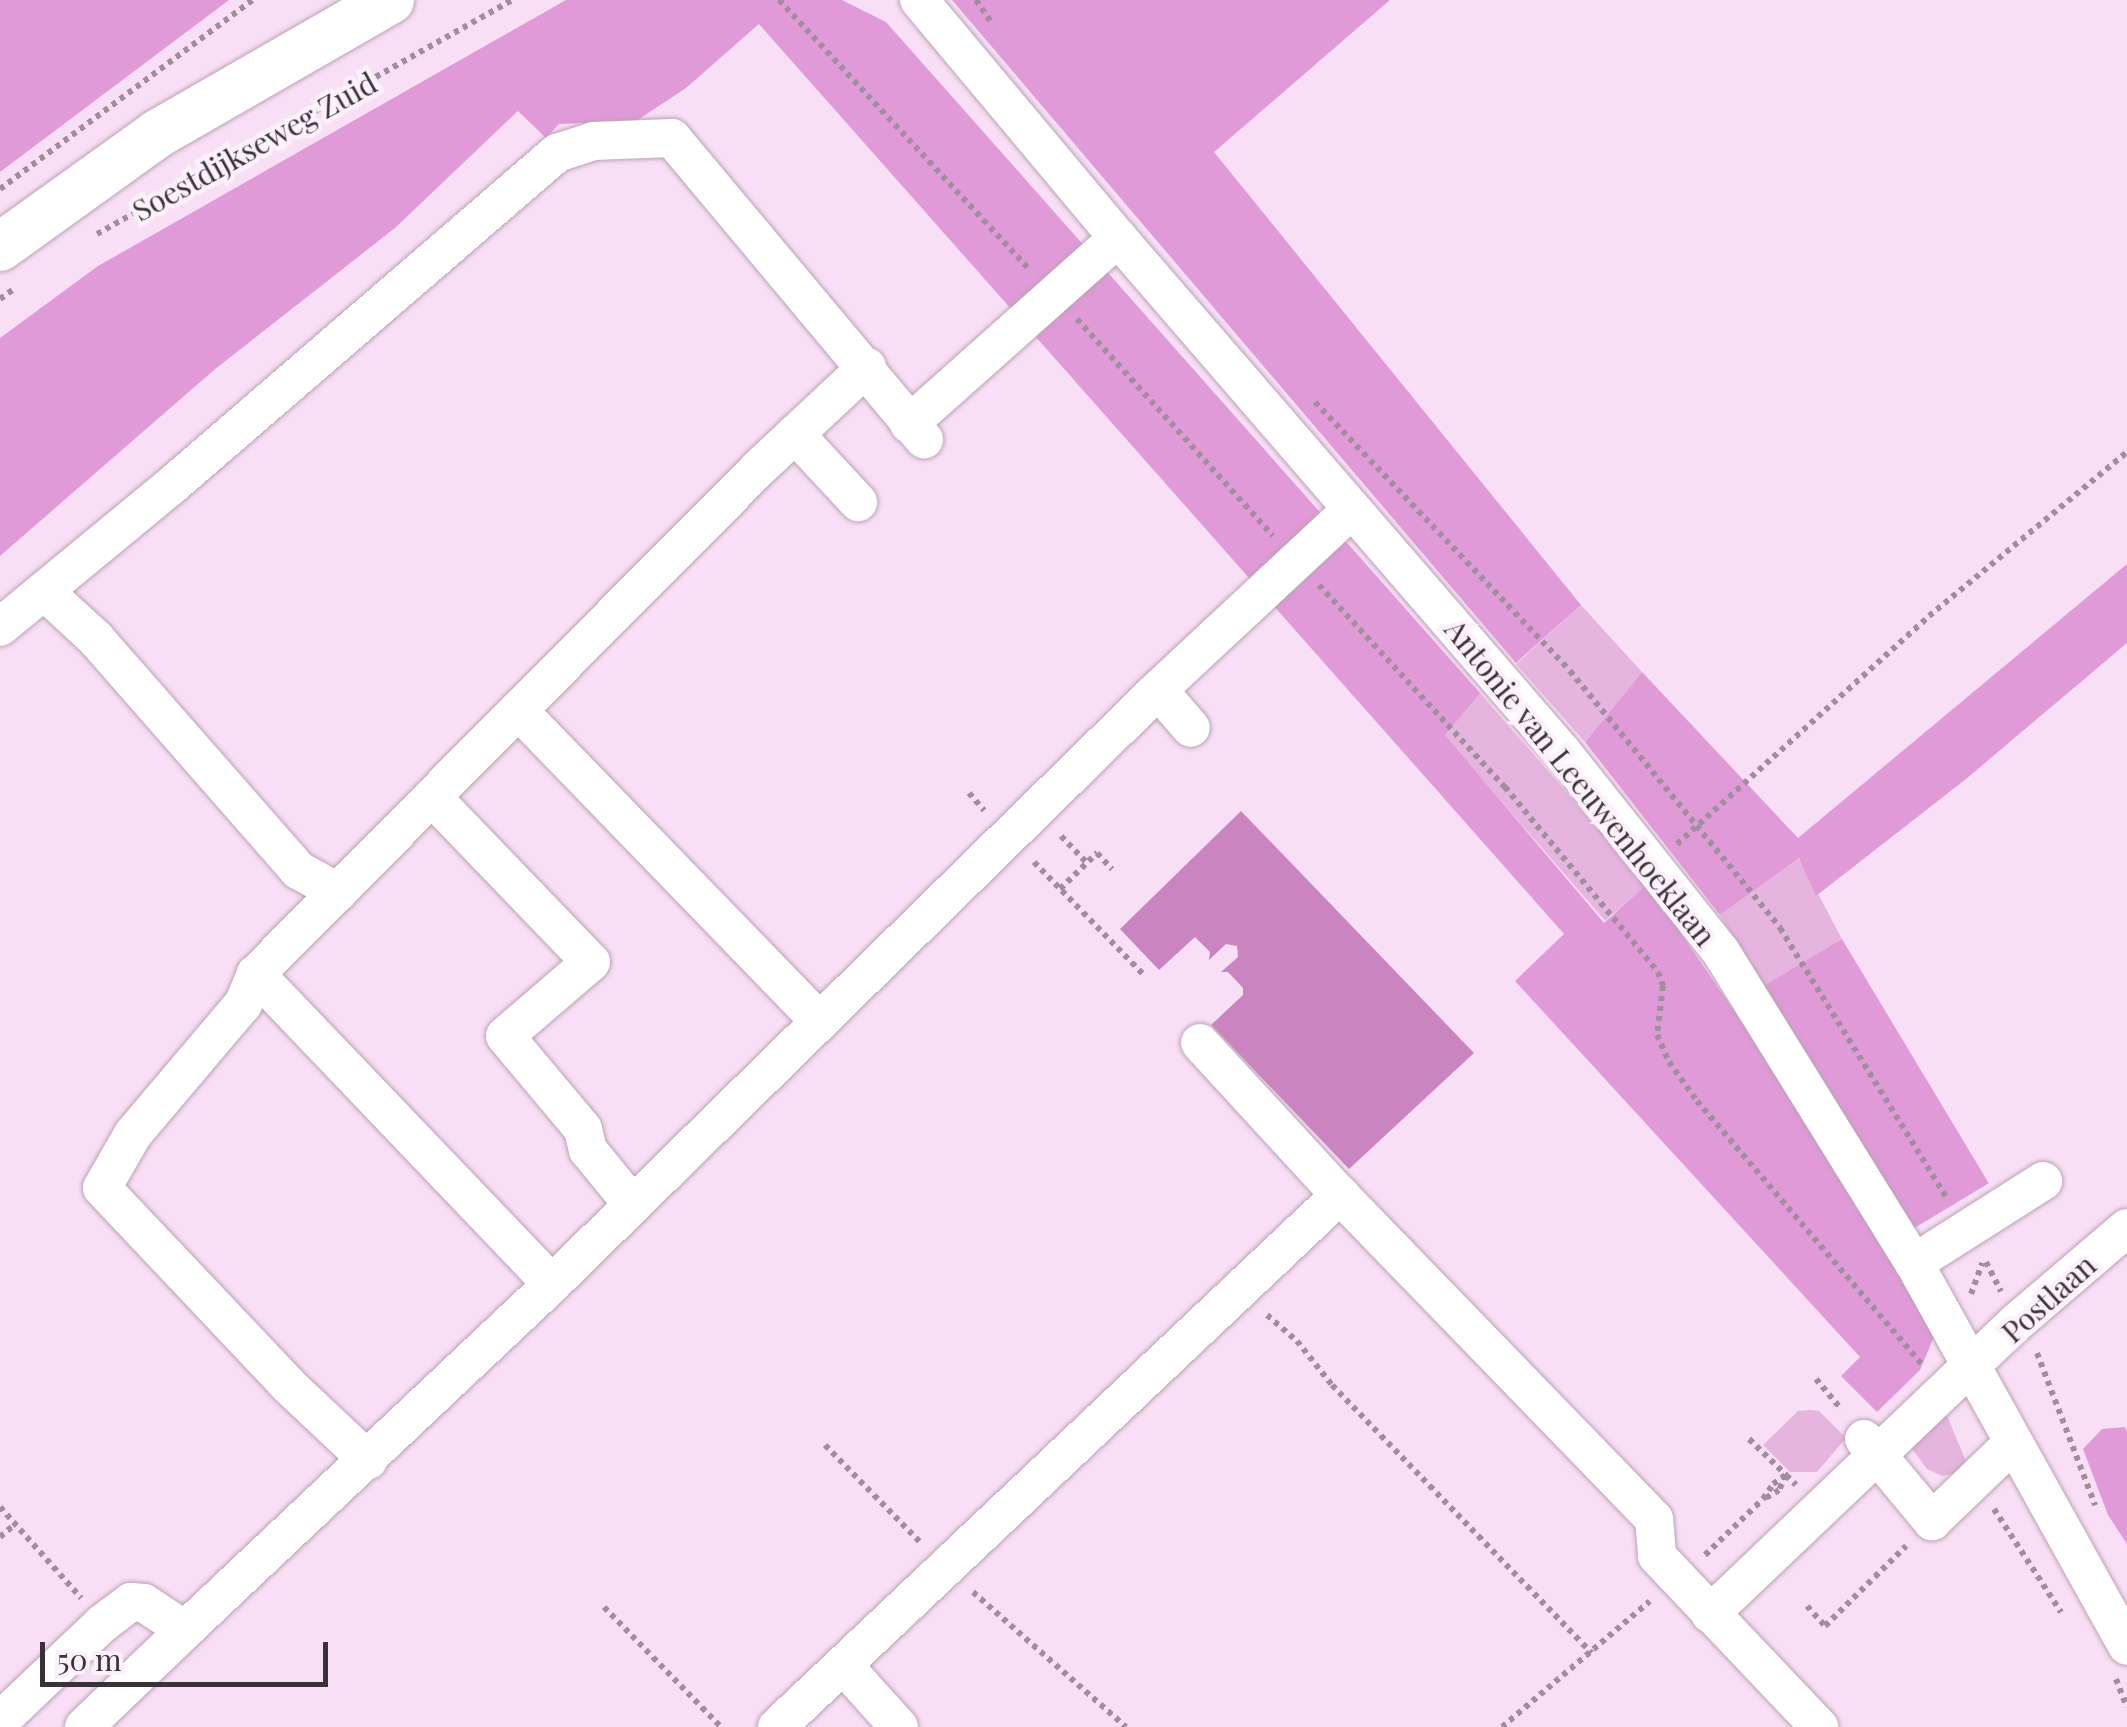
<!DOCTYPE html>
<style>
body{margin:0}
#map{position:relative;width:2127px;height:1727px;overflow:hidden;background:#f9dff5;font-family:"Playfair Display",serif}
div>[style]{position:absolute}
.green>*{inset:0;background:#e6b5df;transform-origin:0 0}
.forest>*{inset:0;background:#e19ad8;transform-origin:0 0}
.water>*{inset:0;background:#ca85c1}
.path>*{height:6px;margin-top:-3px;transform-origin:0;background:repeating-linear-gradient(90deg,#a08d9d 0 5px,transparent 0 10px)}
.roads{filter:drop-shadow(0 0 2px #baa2b6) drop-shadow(0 0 2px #baa2b6)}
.minor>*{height:38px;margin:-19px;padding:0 19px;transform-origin:19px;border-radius:19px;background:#fff}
.major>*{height:48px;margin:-24px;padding:0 24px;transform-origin:24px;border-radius:24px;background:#fff}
span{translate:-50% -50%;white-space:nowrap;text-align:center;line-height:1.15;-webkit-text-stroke:9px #fdf2fb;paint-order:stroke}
.street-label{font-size:30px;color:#3b3139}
.scale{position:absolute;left:40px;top:1642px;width:288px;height:45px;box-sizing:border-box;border:5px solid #3b3139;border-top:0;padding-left:12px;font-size:30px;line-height:35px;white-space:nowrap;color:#3b3139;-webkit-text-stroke:8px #fdf2fb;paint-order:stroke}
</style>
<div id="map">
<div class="green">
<i style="clip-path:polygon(1581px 605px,1642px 672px,1585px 742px,1516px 664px)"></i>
<i style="left:1480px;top:693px;width:254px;height:55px;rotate:49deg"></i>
<i style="clip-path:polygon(1799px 858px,1842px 939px,1764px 989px,1720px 915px)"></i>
<i style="clip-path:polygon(1810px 1410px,1819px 1411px,1846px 1438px,1817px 1472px,1790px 1472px,1763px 1445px,1798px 1411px)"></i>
<i style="clip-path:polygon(1945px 1411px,1966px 1461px,1953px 1474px,1942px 1476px,1927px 1469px,1912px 1449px,1915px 1436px)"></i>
</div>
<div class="forest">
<i style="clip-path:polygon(0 0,229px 0,0 172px)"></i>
<i style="clip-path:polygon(566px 0,842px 0,886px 22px,1480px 693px,1445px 735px,1604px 923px,1647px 884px,1802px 1110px,1936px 1332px,1920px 1370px,1877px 1412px,1841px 1376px,1860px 1357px,1515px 981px,1564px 934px,759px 24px,686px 88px,636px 121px,559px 124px,546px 138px,518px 111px,395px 228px,214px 370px,0 556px,0 338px,98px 266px)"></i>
<i style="clip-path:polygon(952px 0,1390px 0,1214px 152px,1581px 605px,1516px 663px)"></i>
<i style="clip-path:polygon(2127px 564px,2127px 643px,1966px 779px,1816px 896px,1799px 858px,1720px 915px,1585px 742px,1642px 672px,1798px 838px)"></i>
<i style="left:1842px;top:939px;width:285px;height:93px;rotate:59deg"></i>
<i style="clip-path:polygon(2125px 1427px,2127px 1432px,2127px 1544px,2108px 1515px,2083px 1449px,2102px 1429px)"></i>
</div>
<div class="water">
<i style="clip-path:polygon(1241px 811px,1474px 1053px,1349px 1169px,1211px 1025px,1243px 995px,1243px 988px,1228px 972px,1221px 972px,1238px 957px,1237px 946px,1226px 944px,1209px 960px,1210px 952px,1195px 937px,1159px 970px,1120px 929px)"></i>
</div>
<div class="path">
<i style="left:779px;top:0;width:369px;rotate:47.1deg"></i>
<i style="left:976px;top:0;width:29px;rotate:56deg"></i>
<i style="left:0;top:189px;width:316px;rotate:-36.8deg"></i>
<i style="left:97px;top:234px;width:476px;rotate:-29.4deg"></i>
<i style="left:0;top:299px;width:19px;rotate:-36deg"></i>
<i style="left:1077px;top:319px;width:292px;rotate:47.9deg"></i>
<i style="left:1315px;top:402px;width:371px;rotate:46.5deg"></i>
<i style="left:1570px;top:671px;width:332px;rotate:50.7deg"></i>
<i style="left:1780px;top:928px;width:320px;rotate:58.3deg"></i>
<i style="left:1319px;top:585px;width:275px;rotate:47.4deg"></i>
<i style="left:1505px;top:787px;width:240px;rotate:50.4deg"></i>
<i style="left:1658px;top:972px;width:15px;rotate:70deg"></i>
<i style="left:1663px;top:986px;width:49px;rotate:97deg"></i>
<i style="left:1657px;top:1035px;width:30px;rotate:66deg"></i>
<i style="left:1669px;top:1062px;width:48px;rotate:54.3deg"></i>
<i style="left:1697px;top:1101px;width:346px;rotate:49.5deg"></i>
<i style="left:969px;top:793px;width:23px;rotate:49deg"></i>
<i style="left:1061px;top:836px;width:37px;rotate:46deg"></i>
<i style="left:1677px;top:844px;width:340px;rotate:-42.1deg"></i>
<i style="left:1929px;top:616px;width:257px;rotate:-39.6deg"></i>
<i style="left:1034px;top:862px;width:159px;rotate:45.8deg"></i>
<i style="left:1060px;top:889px;width:52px;rotate:-44.2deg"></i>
<i style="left:1097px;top:853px;width:22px;rotate:47deg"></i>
<i style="left:1986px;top:1262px;width:33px;rotate:63deg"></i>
<i style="left:1971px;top:1294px;width:33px;rotate:-70deg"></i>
<i style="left:1267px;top:1315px;width:40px;rotate:41deg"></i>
<i style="left:1297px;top:1341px;width:56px;rotate:51.5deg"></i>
<i style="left:1332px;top:1385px;width:373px;rotate:45.9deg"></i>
<i style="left:2037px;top:1353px;width:163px;rotate:69.1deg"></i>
<i style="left:1816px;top:1379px;width:40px;rotate:50deg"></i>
<i style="left:1749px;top:1439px;width:52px;rotate:44.2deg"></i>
<i style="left:1786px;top:1475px;width:17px;rotate:115deg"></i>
<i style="left:1779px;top:1490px;width:17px;rotate:149deg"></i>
<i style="left:825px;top:1445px;width:136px;rotate:45.6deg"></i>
<i style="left:0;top:1507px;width:122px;rotate:48.3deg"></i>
<i style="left:1994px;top:1509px;width:123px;rotate:57deg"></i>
<i style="left:0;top:1537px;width:20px;rotate:-41deg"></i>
<i style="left:1705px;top:1555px;width:81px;rotate:-44deg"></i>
<i style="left:1763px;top:1499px;width:18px;rotate:-56deg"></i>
<i style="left:1773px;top:1484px;width:16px;rotate:-35deg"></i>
<i style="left:1786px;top:1475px;width:14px;rotate:45deg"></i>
<i style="left:973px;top:1592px;width:204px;rotate:41.4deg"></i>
<i style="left:1807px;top:1606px;width:27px;rotate:48deg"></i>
<i style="left:1825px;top:1626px;width:114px;rotate:-44.6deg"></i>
<i style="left:604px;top:1607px;width:168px;rotate:45.7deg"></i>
<i style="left:2116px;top:1679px;width:30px;rotate:69deg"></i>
<i style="left:1502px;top:1727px;width:194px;rotate:-40.4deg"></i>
</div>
<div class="roads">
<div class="minor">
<i style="left:919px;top:0;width:310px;rotate:50.1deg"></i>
<i style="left:1118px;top:238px;width:679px;rotate:49.18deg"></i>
<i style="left:1562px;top:752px;width:256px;rotate:51.5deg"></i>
<i style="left:1721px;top:952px;width:366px;rotate:58.2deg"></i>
<i style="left:1914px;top:1263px;width:438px;rotate:60.9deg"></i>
<i style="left:909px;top:424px;width:280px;rotate:-41.7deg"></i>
<i style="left:795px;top:434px;width:93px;rotate:47.2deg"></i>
<i style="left:44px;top:591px;width:71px;rotate:42.7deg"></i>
<i style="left:96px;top:639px;width:307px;rotate:48.8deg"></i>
<i style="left:298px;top:870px;width:46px;rotate:28.8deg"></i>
<i style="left:0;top:627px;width:222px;rotate:-39.5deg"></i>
<i style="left:171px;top:486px;width:510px;rotate:-40.78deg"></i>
<i style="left:557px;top:153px;width:38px;rotate:-18deg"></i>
<i style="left:593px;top:141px;width:79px;rotate:-2.2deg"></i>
<i style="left:672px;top:138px;width:393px;rotate:50.1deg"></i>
<i style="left:1158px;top:690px;width:50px;rotate:49deg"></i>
<i style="left:518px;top:710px;width:434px;rotate:45.9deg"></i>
<i style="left:432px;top:797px;width:229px;rotate:46.1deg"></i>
<i style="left:591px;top:962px;width:113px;rotate:139.3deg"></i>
<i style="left:505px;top:1036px;width:121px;rotate:50deg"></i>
<i style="left:583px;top:1129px;width:22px;rotate:77deg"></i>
<i style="left:588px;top:1150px;width:71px;rotate:50.7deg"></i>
<i style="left:256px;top:974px;width:33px;rotate:113deg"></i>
<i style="left:243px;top:1004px;width:170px;rotate:130.2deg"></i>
<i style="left:133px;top:1134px;width:62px;rotate:119.9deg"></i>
<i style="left:102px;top:1188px;width:271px;rotate:46.6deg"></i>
<i style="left:288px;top:1385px;width:110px;rotate:43.2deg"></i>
<i style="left:1200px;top:1043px;width:207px;rotate:47.4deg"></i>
<i style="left:1914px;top:1263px;width:153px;rotate:-32.4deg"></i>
<i style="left:552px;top:1284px;width:429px;rotate:-133.7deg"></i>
<i style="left:256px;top:974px;width:713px;rotate:-45.17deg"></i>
<i style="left:759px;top:468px;width:148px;rotate:-43.1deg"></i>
<i style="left:1864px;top:1439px;width:107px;rotate:50.3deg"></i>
<i style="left:1932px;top:1521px;width:111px;rotate:-43.9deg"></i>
<i style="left:1710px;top:1614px;width:425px;rotate:-43.6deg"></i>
<i style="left:2018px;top:1321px;width:143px;rotate:-40.5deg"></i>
<i style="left:844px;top:1666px;width:82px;rotate:48deg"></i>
<i style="left:0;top:1721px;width:142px;rotate:-43.6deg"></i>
<i style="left:103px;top:1623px;width:35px;rotate:-37deg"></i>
<i style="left:131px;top:1602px;width:13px;rotate:4deg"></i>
<i style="left:144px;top:1603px;width:49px;rotate:33.4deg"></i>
<i style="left:185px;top:1630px;width:504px;rotate:-43.31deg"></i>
<i style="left:552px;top:1284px;width:849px;rotate:-44.43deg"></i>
<i style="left:1158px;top:690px;width:264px;rotate:-43deg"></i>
<i style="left:84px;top:1727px;width:140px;rotate:-43.8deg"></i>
<i style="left:777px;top:1727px;width:775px;rotate:-43.38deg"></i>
<i style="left:1340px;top:1195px;width:451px;rotate:45.9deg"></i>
<i style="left:1654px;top:1519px;width:37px;rotate:85deg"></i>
<i style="left:1657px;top:1556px;width:236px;rotate:46.5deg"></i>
</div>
<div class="major">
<i style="left:0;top:247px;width:193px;rotate:-35.7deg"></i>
<i style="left:157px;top:134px;width:269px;rotate:-29.9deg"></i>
</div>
</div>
<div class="street-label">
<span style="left:254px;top:146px;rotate:-29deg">Soestdijkseweg Zuid</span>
<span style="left:1581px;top:782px;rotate:51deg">Antonie van Leeuwenhoeklaan</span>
<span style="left:2048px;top:1298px;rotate:-42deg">Postlaan</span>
</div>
<div class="scale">50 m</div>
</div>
